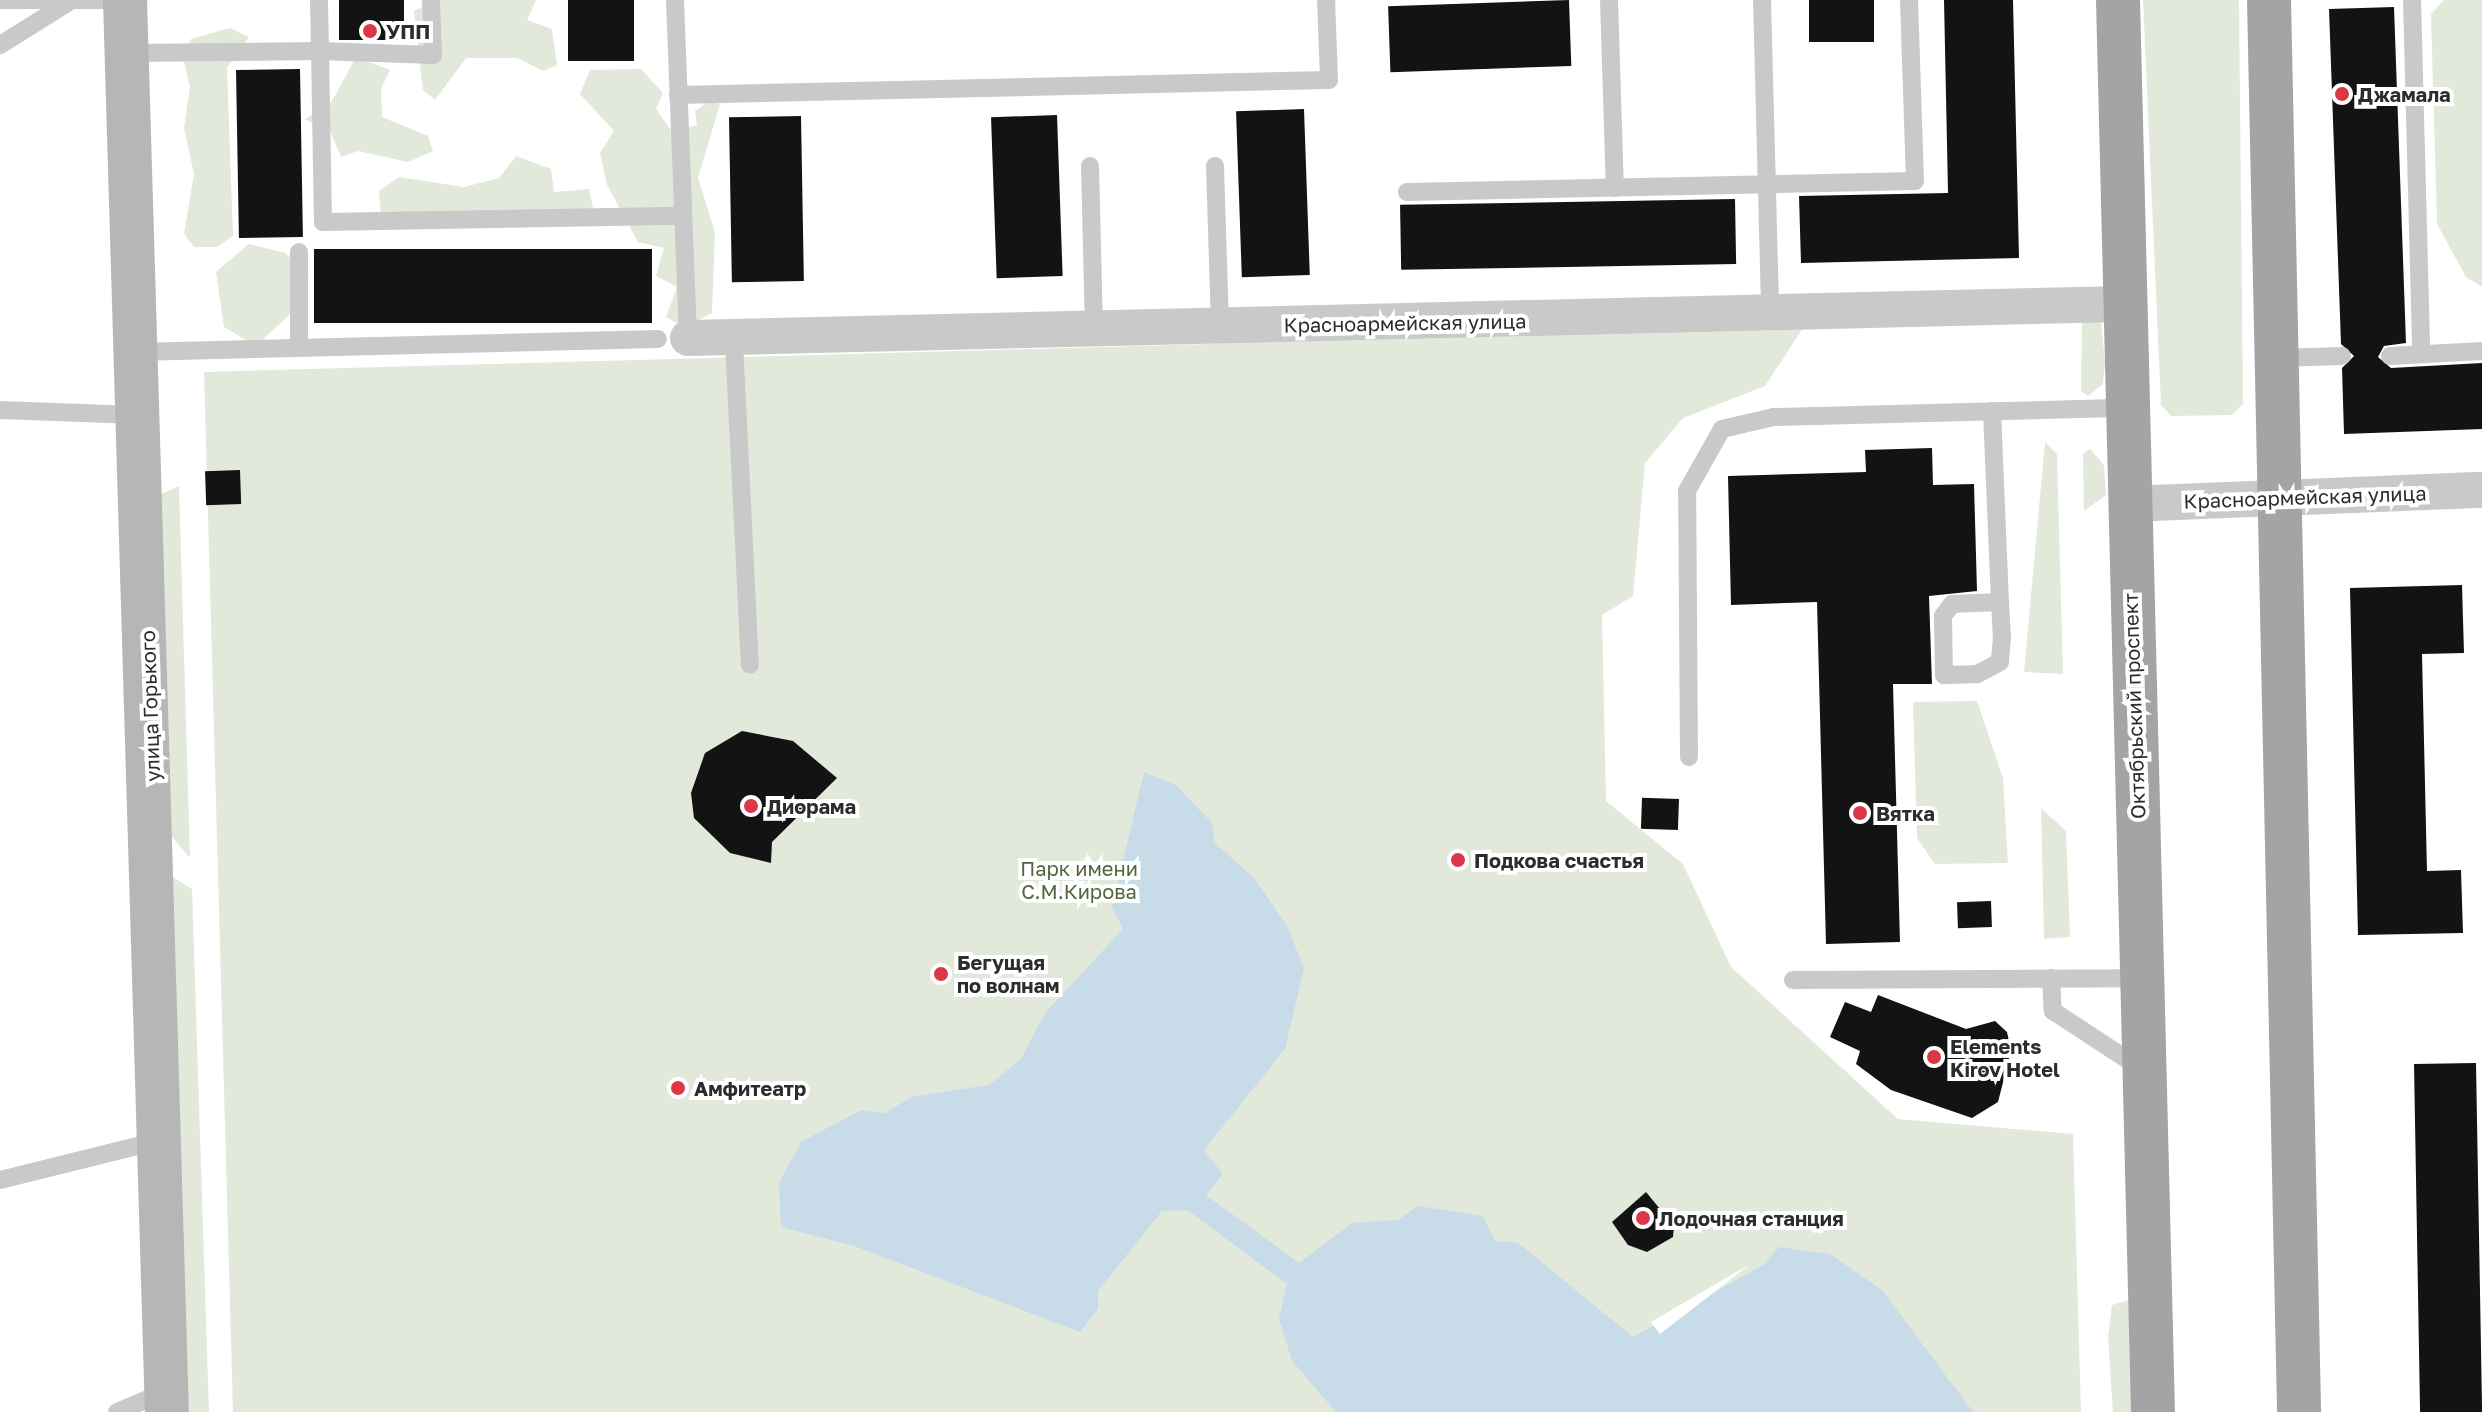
<!DOCTYPE html>
<meta charset="utf-8">
<style>
body{margin:0}
#map{position:relative;width:2482px;height:1412px;overflow:hidden;background:#fff;font-family:"Golos Text",sans-serif}
div>[style]{position:absolute}
.green>*{inset:0;background:#e3e9da}
.water>*{inset:0;background:#c7dce8}
.pier>*{inset:0;background:#fff}
.building>*{inset:0;background:#131313;transform-origin:0 0}
.lane>*{height:18px;margin:-9px;padding:0 9px;transform-origin:9px;border-radius:9px;background:#c9c9c9}
.street>*{height:36px;margin:-18px;padding:0 18px;transform-origin:18px;border-radius:18px;background:#c9c9c9}
.secondary>*{height:44px;margin:-22px;padding:0 22px;transform-origin:22px;border-radius:22px;background:#b6b6b6}
.primary>*{height:44px;margin:-22px;padding:0 22px;transform-origin:22px;border-radius:22px;background:#a4a4a4}
.dots>*{width:22px;height:22px;translate:-50% -50%;box-sizing:border-box;border:4px solid #fff;border-radius:50%}
span{translate:-50% -50%;white-space:nowrap;text-align:center;line-height:1.15;-webkit-text-stroke:8px #fff;paint-order:stroke}
.poi-label{font-size:20px;color:#2c2c2c;font-weight:700}
.left{translate:0 -50%;text-align:left}
.street-label{font-size:20px;color:#2c2c2c}
.park-label{font-size:20px;color:#50653d}
</style>
<div id="map">
<div class="green">
<i style="clip-path:polygon(435px 0,536px 0,527px 20px,552px 29px,557px 65px,543px 71px,517px 58px,466px 58px,435px 100px,423px 90px,414px 11px)"></i>
<i style="clip-path:polygon(2143px 0,2239px 0,2243px 404px,2232px 415px,2171px 416px,2161px 405px)"></i>
<i style="clip-path:polygon(2444px 0,2482px 0,2482px 287px,2466px 277px,2437px 224px,2431px 14px)"></i>
<i style="clip-path:polygon(230px 28px,249px 37px,227px 68px,233px 236px,217px 247px,194px 247px,184px 234px,194px 174px,184px 128px,190px 87px,184px 62px,191px 39px)"></i>
<i style="clip-path:polygon(356px 57px,390px 70px,381px 89px,382px 117px,428px 136px,433px 151px,408px 162px,358px 151px,341px 157px,331px 133px,305px 119px,331px 103px)"></i>
<i style="clip-path:polygon(641px 69px,663px 93px,656px 109px,672px 132px,697px 125px,695px 111px,711px 100px,720px 104px,698px 178px,715px 232px,712px 313px,684px 327px,666px 317px,677px 287px,656px 276px,664px 248px,638px 242px,607px 185px,600px 153px,614px 131px,580px 94px,590px 70px)"></i>
<i style="clip-path:polygon(516px 156px,551px 169px,554px 192px,589px 189px,594px 213px,381px 215px,379px 191px,399px 177px,464px 187px,499px 178px)"></i>
<i style="clip-path:polygon(249px 244px,285px 253px,309px 276px,303px 302px,256px 346px,224px 327px,216px 272px)"></i>
<i style="clip-path:polygon(2092px 318px,2101px 323px,2105px 363px,2103px 384px,2088px 396px,2081px 391px,2082px 319px)"></i>
<i style="clip-path:polygon(1803px 328px,1765px 386px,1683px 418px,1645px 463px,1633px 596px,1602px 615px,1606px 801px,1683px 864px,1731px 967px,1898px 1119px,2073px 1134px,2081px 1412px,233px 1412px,204px 372px,1210px 344px,1435px 331px)"></i>
<i style="clip-path:polygon(2045px 442px,2057px 454px,2063px 674px,2024px 672px)"></i>
<i style="clip-path:polygon(2090px 449px,2104px 465px,2106px 495px,2084px 511px,2083px 454px)"></i>
<i style="clip-path:polygon(179px 486px,190px 858px,171px 836px,157px 496px)"></i>
<i style="clip-path:polygon(1977px 701px,2003px 778px,2008px 863px,1935px 864px,1917px 838px,1913px 702px)"></i>
<i style="clip-path:polygon(2041px 808px,2066px 831px,2070px 937px,2044px 939px)"></i>
<i style="clip-path:polygon(168px 874px,192px 889px,209px 1412px,189px 1412px)"></i>
<i style="clip-path:polygon(2129px 1300px,2141px 1412px,2113px 1412px,2108px 1337px,2112px 1305px)"></i>
</div>
<div class="water">
<i style="clip-path:polygon(1144px 772px,1176px 785px,1212px 823px,1215px 843px,1255px 879px,1287px 926px,1304px 968px,1285px 1049px,1204px 1150px,1223px 1174px,1206px 1195px,1299px 1263px,1352px 1223px,1398px 1220px,1418px 1206px,1483px 1216px,1495px 1241px,1517px 1242px,1633px 1337px,1763px 1265px,1779px 1247px,1830px 1254px,1882px 1290px,1973px 1412px,1336px 1412px,1292px 1361px,1279px 1319px,1287px 1284px,1187px 1210px,1162px 1211px,1098px 1291px,1098px 1309px,1080px 1332px,854px 1246px,781px 1227px,779px 1183px,801px 1142px,861px 1110px,886px 1113px,911px 1097px,989px 1085px,1021px 1059px,1045px 1013px,1123px 929px,1112px 907px)"></i>
</div>
<div class="pier">
<i style="clip-path:polygon(1748px 1266px,1660px 1334px,1651px 1322px,1738px 1271px)"></i>
</div>
<div class="building">
<i style="left:339px;top:0;width:65px;height:40px"></i>
<i style="left:568px;top:0;width:66px;height:61px"></i>
<i style="left:1569px;top:0;width:66px;height:181px;rotate:88deg"></i>
<i style="left:1809px;top:0;width:65px;height:42px"></i>
<i style="clip-path:polygon(1944px 0,2013px 0,2019px 258px,1801px 263px,1799px 196px,1948px 193px)"></i>
<i style="clip-path:polygon(2394px 7px,2406px 343px,2384px 346px,2378px 357px,2391px 368px,2482px 363px,2482px 429px,2344px 434px,2342px 368px,2354px 356px,2341px 344px,2329px 9px)"></i>
<i style="left:300px;top:69px;width:168px;height:64px;rotate:89deg"></i>
<i style="left:1304px;top:109px;width:166px;height:68px;rotate:88deg"></i>
<i style="left:1057px;top:115px;width:161px;height:66px;rotate:88deg"></i>
<i style="left:801px;top:116px;width:165px;height:72px;rotate:89deg"></i>
<i style="left:1735px;top:199px;width:65px;height:335px;rotate:89deg"></i>
<i style="left:314px;top:249px;width:338px;height:74px"></i>
<i style="clip-path:polygon(1932px 448px,1933px 485px,1974px 484px,1977px 591px,1929px 596px,1932px 684px,1893px 684px,1900px 942px,1826px 944px,1817px 602px,1731px 605px,1728px 476px,1866px 472px,1865px 450px)"></i>
<i style="left:240px;top:470px;width:34px;height:35px;rotate:88deg"></i>
<i style="clip-path:polygon(2462px 585px,2464px 653px,2422px 654px,2427px 871px,2461px 870px,2463px 933px,2358px 935px,2350px 588px)"></i>
<i style="clip-path:polygon(742px 731px,793px 741px,837px 778px,772px 842px,771px 863px,730px 853px,694px 818px,691px 793px,705px 753px)"></i>
<i style="left:1679px;top:799px;width:31px;height:37px;rotate:92deg"></i>
<i style="left:1991px;top:901px;width:26px;height:34px;rotate:88deg"></i>
<i style="clip-path:polygon(1878px 995px,1966px 1029px,1995px 1021px,2007px 1032px,2011px 1051px,1998px 1102px,1972px 1118px,1891px 1090px,1856px 1064px,1860px 1051px,1830px 1037px,1845px 1002px,1871px 1012px)"></i>
<i style="left:2476px;top:1063px;width:349px;height:62px;rotate:89deg"></i>
<i style="clip-path:polygon(1646px 1192px,1674px 1226px,1673px 1237px,1647px 1252px,1628px 1245px,1612px 1222px)"></i>
</div>
<div class="lane">
<i style="left:0;top:0;width:119px"></i>
<i style="left:431px;top:0;width:55px;rotate:87.9deg"></i>
<i style="left:433px;top:55px;width:113px;rotate:-178deg"></i>
<i style="left:320px;top:51px;width:171px;rotate:89deg"></i>
<i style="left:323px;top:222px;width:360px;rotate:-1deg"></i>
<i style="left:675px;top:0;width:338px;rotate:87.8deg"></i>
<i style="left:1609px;top:0;width:188px;rotate:88.2deg"></i>
<i style="left:1762px;top:0;width:314px;rotate:88.5deg"></i>
<i style="left:2412px;top:0;width:354px;rotate:88.5deg"></i>
<i style="left:0;top:45px;width:81px;rotate:-31.9deg"></i>
<i style="left:127px;top:53px;width:193px;rotate:-0.6deg"></i>
<i style="left:320px;top:51px;width:51px;rotate:-91.1deg"></i>
<i style="left:678px;top:95px;width:651px;rotate:-1.32deg"></i>
<i style="left:1329px;top:80px;width:80px;rotate:-92.1deg"></i>
<i style="left:1090px;top:166px;width:164px;rotate:88.6deg"></i>
<i style="left:1215px;top:166px;width:161px;rotate:88.2deg"></i>
<i style="left:1407px;top:192px;width:508px;rotate:-1.24deg"></i>
<i style="left:1915px;top:181px;width:181px;rotate:-91.9deg"></i>
<i style="left:299px;top:252px;width:96px;rotate:90deg"></i>
<i style="left:734px;top:341px;width:324px;rotate:87.2deg"></i>
<i style="left:136px;top:352px;width:522px;rotate:-1.43deg"></i>
<i style="left:2390px;top:356px;width:92px;rotate:-3.1deg"></i>
<i style="left:2278px;top:358px;width:64px;rotate:-1.8deg"></i>
<i style="left:0;top:410px;width:137px;rotate:2.1deg"></i>
<i style="left:1992px;top:411px;width:191px;rotate:87.6deg"></i>
<i style="left:2000px;top:602px;width:35px;rotate:87deg"></i>
<i style="left:2002px;top:637px;width:25px;rotate:95deg"></i>
<i style="left:2000px;top:662px;width:26px;rotate:152deg"></i>
<i style="left:1977px;top:674px;width:33px;rotate:178deg"></i>
<i style="left:1944px;top:675px;width:59px;rotate:-91deg"></i>
<i style="left:1943px;top:616px;width:15px;rotate:-53deg"></i>
<i style="left:1952px;top:604px;width:48px;rotate:-2.4deg"></i>
<i style="left:1689px;top:757px;width:266px;rotate:-90.4deg"></i>
<i style="left:1687px;top:491px;width:71px;rotate:-60.6deg"></i>
<i style="left:1722px;top:429px;width:53px;rotate:-13deg"></i>
<i style="left:1774px;top:417px;width:352px;rotate:-1.5deg"></i>
<i style="left:2051px;top:978px;width:33px;rotate:87deg"></i>
<i style="left:2053px;top:1011px;width:104px;rotate:33.2deg"></i>
<i style="left:1793px;top:980px;width:348px;rotate:-0.3deg"></i>
<i style="left:0;top:1180px;width:163px;rotate:-13.9deg"></i>
<i style="left:117px;top:1412px;width:54px;rotate:-22.8deg"></i>
</div>
<div class="street">
<i style="left:688px;top:338px;width:1435px;rotate:-1.36deg"></i>
<i style="left:2128px;top:504px;width:354px;rotate:-2.3deg"></i>
</div>
<div class="secondary">
<i style="left:125px;top:0;width:1413px;rotate:88.3deg"></i>
</div>
<div class="primary">
<i style="left:2118px;top:0;width:1412px;rotate:88.58deg"></i>
<i style="left:2269px;top:0;width:1412px;rotate:88.78deg"></i>
</div>
<div class="dots">
<i style="left:370px;top:31px;background:#da3847"></i>
<i style="left:2342px;top:94px;background:#da3847"></i>
<i style="left:751px;top:806px;background:#da3847"></i>
<i style="left:1860px;top:813px;background:#da3847"></i>
<i style="left:1458px;top:860px;background:#da3847"></i>
<i style="left:941px;top:974px;background:#da3847"></i>
<i style="left:1934px;top:1057px;background:#da3847"></i>
<i style="left:678px;top:1088px;background:#da3847"></i>
<i style="left:1643px;top:1218px;background:#da3847"></i>
</div>
<div class="poi-label">
<span class="left" style="left:386px;top:31px">УПП</span>
<span class="left" style="left:2358px;top:94px">Джамала</span>
<span class="left" style="left:767px;top:806px">Диорама</span>
<span class="left" style="left:1876px;top:813px">Вятка</span>
<span class="left" style="left:1474px;top:860px">Подкова счастья</span>
<span class="left" style="left:957px;top:974px">Бегущая<br>по волнам</span>
<span class="left" style="left:1950px;top:1058px">Elements<br>Kirov Hotel</span>
<span class="left" style="left:694px;top:1088px">Амфитеатр</span>
<span class="left" style="left:1659px;top:1218px">Лодочная станция</span>
</div>
<div class="street-label">
<span style="left:1405px;top:323px;rotate:-1deg">Красноармейская улица</span>
<span style="left:2305px;top:497px;rotate:-2deg">Красноармейская улица</span>
<span style="left:150px;top:706px;rotate:-92deg">улица Горького</span>
<span style="left:2134px;top:706px;rotate:-92deg">Октябрьский проспект</span>
</div>
<div class="park-label">
<span style="left:1079px;top:880px">Парк имени<br>С.М.Кирова</span>
</div>
</div>
